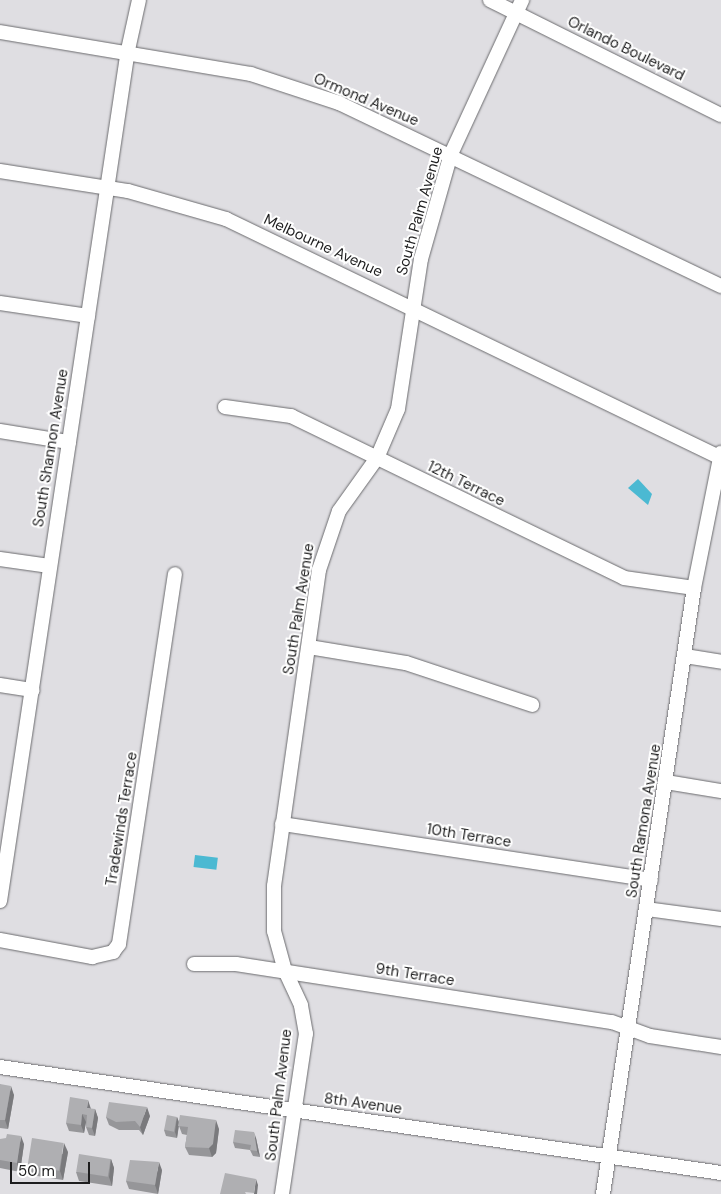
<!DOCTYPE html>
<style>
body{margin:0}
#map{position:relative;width:721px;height:1194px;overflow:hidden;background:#dfdee2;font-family:"DM Sans",sans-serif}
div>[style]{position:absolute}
.water>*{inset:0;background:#4bb9d2;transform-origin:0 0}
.roads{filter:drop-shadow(0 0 1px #6b6b6e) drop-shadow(0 0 1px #6b6b6e)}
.minor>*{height:14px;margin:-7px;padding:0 7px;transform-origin:7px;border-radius:7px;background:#fff}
.wall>*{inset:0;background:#969699}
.shaded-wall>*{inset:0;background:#7a7a7d}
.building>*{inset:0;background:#afafb2;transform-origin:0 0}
span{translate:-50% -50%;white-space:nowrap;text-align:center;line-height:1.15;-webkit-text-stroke:4px #fff;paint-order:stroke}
.street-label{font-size:15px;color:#1d1d1e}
.scale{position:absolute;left:10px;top:1162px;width:80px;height:22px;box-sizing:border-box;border:2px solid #1d1d1e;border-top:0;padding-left:6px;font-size:15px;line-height:18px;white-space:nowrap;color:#1d1d1e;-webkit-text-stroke:4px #fff;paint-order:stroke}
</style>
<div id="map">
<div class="water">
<i style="clip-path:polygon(638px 479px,652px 494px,648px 505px,628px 488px)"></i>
<i style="left:195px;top:855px;width:23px;height:12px;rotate:7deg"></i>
</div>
<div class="roads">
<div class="minor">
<i style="left:490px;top:0;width:258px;rotate:26.5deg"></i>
<i style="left:0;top:32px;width:254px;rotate:9.5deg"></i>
<i style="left:251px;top:74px;width:93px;rotate:18.2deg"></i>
<i style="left:339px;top:103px;width:424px;rotate:25.6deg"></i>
<i style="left:0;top:171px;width:130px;rotate:8.9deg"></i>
<i style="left:128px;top:191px;width:102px;rotate:15.9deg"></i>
<i style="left:226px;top:219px;width:550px;rotate:25.77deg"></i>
<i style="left:0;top:303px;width:89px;rotate:8.4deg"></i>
<i style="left:225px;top:407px;width:67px;rotate:7.8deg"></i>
<i style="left:291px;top:416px;width:370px;rotate:25.9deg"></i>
<i style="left:624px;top:578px;width:71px;rotate:8.1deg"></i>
<i style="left:0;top:431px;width:70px;rotate:9.1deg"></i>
<i style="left:0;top:559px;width:50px;rotate:8deg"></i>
<i style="left:309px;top:647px;width:98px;rotate:9.4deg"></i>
<i style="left:406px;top:663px;width:133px;rotate:18.4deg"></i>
<i style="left:685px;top:656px;width:36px;rotate:9deg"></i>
<i style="left:0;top:685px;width:33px;rotate:9deg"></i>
<i style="left:666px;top:782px;width:56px;rotate:9.3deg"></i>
<i style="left:282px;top:824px;width:373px;rotate:8.6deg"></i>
<i style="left:0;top:901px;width:861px;rotate:-81.45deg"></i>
<i style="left:128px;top:50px;width:51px;rotate:-77.6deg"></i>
<i style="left:647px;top:909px;width:75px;rotate:7.7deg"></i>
<i style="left:0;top:940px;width:94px;rotate:10.5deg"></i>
<i style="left:92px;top:957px;width:22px;rotate:-13deg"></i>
<i style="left:113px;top:952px;width:10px;rotate:-53deg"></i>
<i style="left:119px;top:944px;width:374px;rotate:-81.4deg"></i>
<i style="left:194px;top:964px;width:42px"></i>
<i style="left:236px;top:964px;width:380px;rotate:8.8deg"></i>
<i style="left:612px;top:1022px;width:40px;rotate:20.2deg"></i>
<i style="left:650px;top:1036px;width:72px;rotate:8.8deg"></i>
<i style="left:0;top:1067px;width:729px;rotate:8.36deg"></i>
<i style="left:282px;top:1194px;width:162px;rotate:-81.5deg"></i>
<i style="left:306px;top:1034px;width:29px;rotate:-100deg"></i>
<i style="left:301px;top:1005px;width:38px;rotate:-115deg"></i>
<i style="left:285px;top:971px;width:41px;rotate:-105.4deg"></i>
<i style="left:274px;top:931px;width:45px;rotate:-90deg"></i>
<i style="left:274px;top:886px;width:319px;rotate:-81.9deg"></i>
<i style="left:319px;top:570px;width:62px;rotate:-71.3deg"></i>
<i style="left:339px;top:511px;width:65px;rotate:-54.4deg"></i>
<i style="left:377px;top:458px;width:53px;rotate:-66.8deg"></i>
<i style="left:398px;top:409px;width:152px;rotate:-81.3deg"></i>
<i style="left:421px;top:259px;width:109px;rotate:-74.1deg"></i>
<i style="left:451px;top:154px;width:170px;rotate:-65.2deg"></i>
<i style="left:603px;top:1194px;width:613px;rotate:-81.46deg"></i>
<i style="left:694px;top:588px;width:138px;rotate:-78.7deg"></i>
</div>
</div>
<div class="wall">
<i style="clip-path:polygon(0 1084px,14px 1095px,8px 1129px,0 1128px)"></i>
<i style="clip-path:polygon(91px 1109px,95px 1109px,98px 1118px,95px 1136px,89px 1135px,86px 1127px,86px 1122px,84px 1133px,69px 1131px,66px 1123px)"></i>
<i style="clip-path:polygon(150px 1116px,143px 1135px,139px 1130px,119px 1130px,109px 1125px,106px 1117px)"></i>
<i style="clip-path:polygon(177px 1117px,179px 1122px,219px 1129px,216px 1153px,212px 1157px,189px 1155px,185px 1147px,187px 1135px,182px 1134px,179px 1126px,177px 1138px,166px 1136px,164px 1130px)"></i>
<i style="clip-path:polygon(256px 1138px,260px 1157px,253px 1156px,250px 1150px,235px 1148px,233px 1142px)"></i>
<i style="clip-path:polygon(0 1139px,24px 1144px,20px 1172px,0 1168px)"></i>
<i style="clip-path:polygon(68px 1152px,63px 1180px,31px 1175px,28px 1166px)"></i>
<i style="clip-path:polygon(111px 1159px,114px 1168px,112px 1186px,79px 1181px,76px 1172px)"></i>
<i style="clip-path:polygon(162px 1170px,158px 1194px,129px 1189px,126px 1181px)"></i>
</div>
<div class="shaded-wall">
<i style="clip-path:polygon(11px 1086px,14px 1095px,8px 1129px,5px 1120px)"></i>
<i style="clip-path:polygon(88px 1100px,91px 1109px,87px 1108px)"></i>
<i style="clip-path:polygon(147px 1107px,150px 1116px,143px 1135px,140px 1127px)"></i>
<i style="clip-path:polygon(95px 1109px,98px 1118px,95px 1136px,92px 1128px)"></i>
<i style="clip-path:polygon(82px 1114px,86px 1122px,84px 1133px,81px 1125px)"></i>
<i style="clip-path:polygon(177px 1117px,179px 1123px,177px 1138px,175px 1132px)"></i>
<i style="clip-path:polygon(216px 1120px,219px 1129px,216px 1153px,212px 1157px,209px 1148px)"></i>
<i style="clip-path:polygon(254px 1132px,256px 1138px,260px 1157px,257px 1151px)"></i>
<i style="clip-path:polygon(21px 1136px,24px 1144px,20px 1172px,17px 1163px)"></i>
<i style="clip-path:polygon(64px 1143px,68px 1152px,63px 1180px,60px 1171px)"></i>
<i style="clip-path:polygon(111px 1159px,114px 1168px,112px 1186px,109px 1177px)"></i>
<i style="clip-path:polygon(159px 1162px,162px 1170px,158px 1194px,155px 1185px)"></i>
<i style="clip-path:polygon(256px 1179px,258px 1185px,257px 1194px,254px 1194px)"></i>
</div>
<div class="building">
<i style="clip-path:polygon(0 1084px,11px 1086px,5px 1120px,0 1120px)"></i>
<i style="clip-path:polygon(70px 1097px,88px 1100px,87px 1108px,95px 1109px,92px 1128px,86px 1127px,87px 1115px,82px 1114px,81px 1125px,66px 1123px)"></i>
<i style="clip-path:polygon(109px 1102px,147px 1107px,140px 1127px,135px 1121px,116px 1122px,106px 1117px)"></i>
<i style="left:167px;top:1115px;width:10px;height:15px;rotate:11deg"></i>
<i style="clip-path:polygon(180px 1115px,216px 1120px,213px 1144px,209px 1148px,185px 1147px,188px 1127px,178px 1126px)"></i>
<i style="clip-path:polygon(235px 1130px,254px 1132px,257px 1151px,250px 1150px,251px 1145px,233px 1142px)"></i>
<i style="clip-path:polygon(7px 1134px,21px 1136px,17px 1163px,0 1160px,0 1139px,6px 1138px)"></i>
<i style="left:32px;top:1138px;width:32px;height:28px;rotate:9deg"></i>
<i style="left:79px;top:1154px;width:32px;height:18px;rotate:9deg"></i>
<i style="clip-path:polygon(130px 1160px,159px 1162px,155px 1185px,126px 1181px)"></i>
<i style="clip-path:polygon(225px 1173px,256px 1179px,254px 1193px,245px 1192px,246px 1194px,220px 1194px)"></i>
</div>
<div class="street-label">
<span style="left:626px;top:49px;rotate:26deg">Orlando Boulevard</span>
<span style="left:366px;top:100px;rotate:23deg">Ormond Avenue</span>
<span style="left:420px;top:211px;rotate:-74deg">South Palm Avenue</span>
<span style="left:323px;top:246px;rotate:25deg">Melbourne Avenue</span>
<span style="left:51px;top:448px;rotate:-81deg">South Shannon Avenue</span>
<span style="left:466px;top:484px;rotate:26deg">12th Terrace</span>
<span style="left:299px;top:609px;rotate:-81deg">South Palm Avenue</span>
<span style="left:122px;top:819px;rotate:-81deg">Tradewinds Terrace</span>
<span style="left:644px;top:821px;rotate:-81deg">South Ramona Avenue</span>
<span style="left:469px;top:836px;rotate:9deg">10th Terrace</span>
<span style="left:415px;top:975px;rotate:9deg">9th Terrace</span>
<span style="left:279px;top:1095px;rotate:-83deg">South Palm Avenue</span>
<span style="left:363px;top:1104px;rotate:8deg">8th Avenue</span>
</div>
<div class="scale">50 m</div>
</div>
